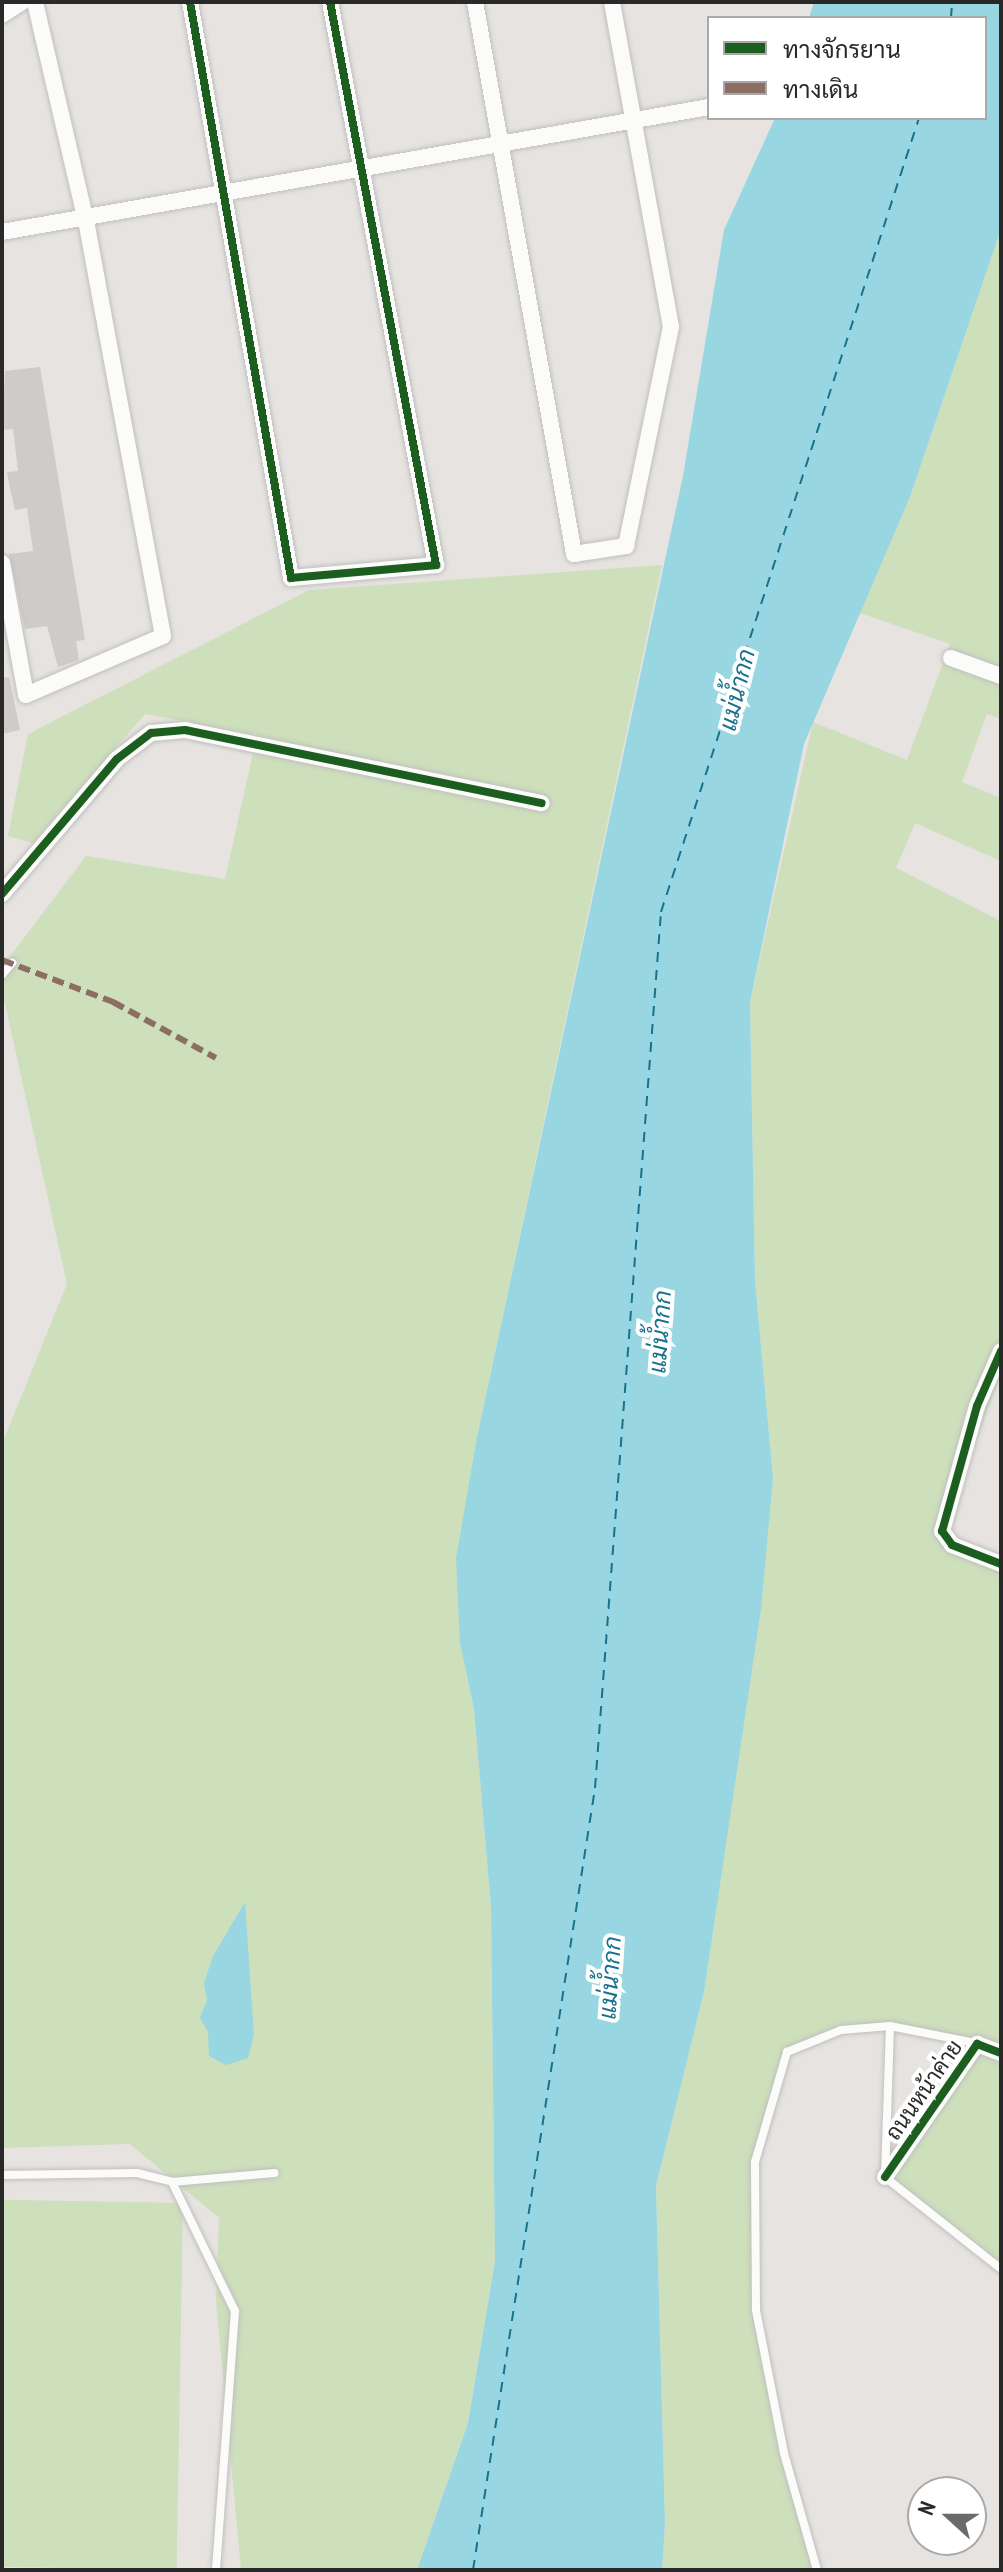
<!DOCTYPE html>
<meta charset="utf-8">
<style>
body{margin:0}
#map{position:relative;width:1003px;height:2572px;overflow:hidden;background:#e6e3e0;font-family:"PT Sans Narrow",Sarabun,sans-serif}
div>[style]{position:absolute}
.green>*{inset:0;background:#cddfbb;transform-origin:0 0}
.water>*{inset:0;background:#98d7e2}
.ferry>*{height:2px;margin-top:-1px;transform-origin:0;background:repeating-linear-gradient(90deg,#19728d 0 10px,transparent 0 18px)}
.building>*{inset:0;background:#cecbc9}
.roads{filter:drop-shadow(0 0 2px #c0c0c0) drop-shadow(0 0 2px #c0c0c0)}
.service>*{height:8px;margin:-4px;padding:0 4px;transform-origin:4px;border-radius:4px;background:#fbfbfa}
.minor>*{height:16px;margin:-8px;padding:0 8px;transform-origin:8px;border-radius:8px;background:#fbfbfa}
.quiet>*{height:6px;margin-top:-3px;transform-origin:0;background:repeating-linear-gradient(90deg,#8d6e63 0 12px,transparent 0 18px)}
.cycleway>*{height:8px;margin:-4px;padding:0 4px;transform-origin:4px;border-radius:4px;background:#1b5e20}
span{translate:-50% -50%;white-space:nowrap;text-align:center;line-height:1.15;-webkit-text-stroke:8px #fff;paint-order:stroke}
.street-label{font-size:22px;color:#292929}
.water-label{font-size:24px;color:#19728d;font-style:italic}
.frame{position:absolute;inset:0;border:4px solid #292929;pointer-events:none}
.legend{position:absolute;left:707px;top:16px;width:280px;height:104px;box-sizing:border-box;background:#fff;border:2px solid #a9a9a9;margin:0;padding:10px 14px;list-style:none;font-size:24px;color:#292929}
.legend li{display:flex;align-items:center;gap:16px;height:40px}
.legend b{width:40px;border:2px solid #a9a9a9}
.north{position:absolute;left:907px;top:2476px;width:80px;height:80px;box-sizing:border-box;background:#fff;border:2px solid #a9a9a9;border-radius:50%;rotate:291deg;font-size:22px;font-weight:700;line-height:32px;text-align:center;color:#292929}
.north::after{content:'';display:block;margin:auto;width:28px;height:36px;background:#6b6a69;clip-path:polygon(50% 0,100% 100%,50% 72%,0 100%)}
</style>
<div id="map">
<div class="green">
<i style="clip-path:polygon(1001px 229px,1001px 719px,987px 714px,962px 782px,1001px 798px,1001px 861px,915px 823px,896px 868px,1001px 921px,1001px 1375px,942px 1531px,931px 1536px,1001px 1562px,1001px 2270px,885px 2177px,977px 2044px,890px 2026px,841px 2030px,787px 2052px,755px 2162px,756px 2310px,784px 2453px,817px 2570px,662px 2570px,665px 2524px,656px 2186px,704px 1992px,773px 1478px,755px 1281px,750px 1002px,813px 722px,907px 760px,950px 644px,860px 613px,910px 497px)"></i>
<i style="clip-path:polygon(662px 565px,477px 1437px,460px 1643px,474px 1709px,491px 1907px,495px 2261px,468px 2423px,417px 2570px,241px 2570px,216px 2301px,219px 2218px,130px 2144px,2px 2148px,2px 1444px,67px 1284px,2px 990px,2px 967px,86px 856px,225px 879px,257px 735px,145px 714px,33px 843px,8px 836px,28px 734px,309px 590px)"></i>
<i style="left:183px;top:2203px;width:367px;height:181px;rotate:91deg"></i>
</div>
<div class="water">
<i style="clip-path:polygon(814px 2px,1001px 2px,1001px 229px,910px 497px,804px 744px,750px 1002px,755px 1281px,773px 1478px,761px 1609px,704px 1992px,656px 2186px,665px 2524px,662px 2570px,417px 2570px,468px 2423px,495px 2261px,491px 1907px,474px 1709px,460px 1643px,456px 1559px,477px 1437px,683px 476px,724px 230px,775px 118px,985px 118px,985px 18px,809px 18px)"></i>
<i style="clip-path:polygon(245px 1902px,254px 2035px,248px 2058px,226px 2065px,209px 2056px,208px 2032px,200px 2018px,207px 2000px,204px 1983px,213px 1956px)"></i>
</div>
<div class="ferry">
<i style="left:951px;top:18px;width:16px;rotate:-86deg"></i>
<i style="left:473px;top:2570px;width:791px;rotate:-81.13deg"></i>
<i style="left:595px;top:1788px;width:878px;rotate:-85.69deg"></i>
<i style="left:661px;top:912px;width:835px;rotate:-72deg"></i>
</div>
<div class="building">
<i style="clip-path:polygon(40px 367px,85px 640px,76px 641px,79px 660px,58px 667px,47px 626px,25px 629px,9px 554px,33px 551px,27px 508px,15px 510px,10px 488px,7px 472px,18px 471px,13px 429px,2px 430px,5px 371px)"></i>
<i style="clip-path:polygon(9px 677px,20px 730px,2px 734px,2px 678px)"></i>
</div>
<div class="roads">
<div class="service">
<i style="left:2px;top:975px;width:16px;rotate:-50deg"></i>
<i style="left:890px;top:2026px;width:151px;rotate:91.9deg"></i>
<i style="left:885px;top:2177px;width:148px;rotate:38.4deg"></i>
<i style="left:2px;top:2175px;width:135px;rotate:-0.8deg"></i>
<i style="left:137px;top:2173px;width:36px;rotate:14deg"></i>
<i style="left:172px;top:2182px;width:144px;rotate:64deg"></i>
<i style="left:235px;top:2311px;width:260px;rotate:94.2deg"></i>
<i style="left:172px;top:2182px;width:103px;rotate:-5deg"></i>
<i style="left:817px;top:2570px;width:122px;rotate:-105.8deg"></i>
<i style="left:784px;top:2453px;width:146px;rotate:-101.1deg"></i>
<i style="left:756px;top:2310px;width:148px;rotate:-90.4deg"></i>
<i style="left:755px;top:2162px;width:115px;rotate:-73.8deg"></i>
<i style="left:787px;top:2052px;width:58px;rotate:-22.2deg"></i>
<i style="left:841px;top:2030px;width:49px;rotate:-4.7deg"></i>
<i style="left:890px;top:2026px;width:88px;rotate:11.2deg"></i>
</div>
<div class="minor">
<i style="left:190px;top:2px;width:585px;rotate:80.05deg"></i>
<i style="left:291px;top:578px;width:146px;rotate:-5.1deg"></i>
<i style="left:436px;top:565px;width:573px;rotate:-100.66deg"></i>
<i style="left:475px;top:2px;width:561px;rotate:79.83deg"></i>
<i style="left:574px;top:554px;width:53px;rotate:-8.7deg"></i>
<i style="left:626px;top:546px;width:224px;rotate:-78.4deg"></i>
<i style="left:671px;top:327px;width:330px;rotate:-100.3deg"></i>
<i style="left:2px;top:15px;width:24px;rotate:-33deg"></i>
<i style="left:2px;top:232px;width:718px;rotate:-10.03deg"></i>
<i style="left:2px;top:563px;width:134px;rotate:79.7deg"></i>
<i style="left:26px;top:695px;width:149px;rotate:-23.3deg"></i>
<i style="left:163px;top:636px;width:426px;rotate:-100.5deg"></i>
<i style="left:85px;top:217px;width:221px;rotate:-103.1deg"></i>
<i style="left:951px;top:658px;width:53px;rotate:19.8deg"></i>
<i style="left:2px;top:894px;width:177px;rotate:-49.6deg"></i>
<i style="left:117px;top:759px;width:43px;rotate:-37.4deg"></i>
<i style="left:151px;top:733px;width:34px;rotate:-5deg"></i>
<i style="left:185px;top:730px;width:364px;rotate:11.6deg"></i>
<i style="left:1001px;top:1351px;width:60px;rotate:113.6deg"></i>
<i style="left:977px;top:1406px;width:130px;rotate:105.6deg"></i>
<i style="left:942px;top:1531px;width:17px;rotate:54deg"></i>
<i style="left:952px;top:1545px;width:53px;rotate:21.2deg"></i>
<i style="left:885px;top:2177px;width:162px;rotate:-55.3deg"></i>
<i style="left:977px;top:2044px;width:26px;rotate:21deg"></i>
</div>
</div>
<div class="quiet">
<i style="left:2px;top:960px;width:119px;rotate:20.7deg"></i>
<i style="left:113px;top:1002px;width:117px;rotate:28.5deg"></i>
</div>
<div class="cycleway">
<i style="left:190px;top:2px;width:585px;rotate:80.05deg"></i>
<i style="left:291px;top:578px;width:146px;rotate:-5.1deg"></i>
<i style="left:436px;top:565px;width:573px;rotate:-100.66deg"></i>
<i style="left:2px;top:894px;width:177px;rotate:-49.6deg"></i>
<i style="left:117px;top:759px;width:43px;rotate:-37.4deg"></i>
<i style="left:151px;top:733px;width:34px;rotate:-5deg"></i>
<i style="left:185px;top:730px;width:364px;rotate:11.6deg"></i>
<i style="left:1001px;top:1351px;width:60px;rotate:113.6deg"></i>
<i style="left:977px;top:1406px;width:130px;rotate:105.6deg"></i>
<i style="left:942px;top:1531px;width:17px;rotate:54deg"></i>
<i style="left:952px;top:1545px;width:53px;rotate:21.2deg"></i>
<i style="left:885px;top:2177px;width:162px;rotate:-55.3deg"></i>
<i style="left:977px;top:2044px;width:26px;rotate:21deg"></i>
</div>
<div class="street-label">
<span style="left:924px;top:2090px;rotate:-55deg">ถนนหน้าค่าย</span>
</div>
<div class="water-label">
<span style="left:737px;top:690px;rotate:-76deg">แม่น้ำกก</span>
<span style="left:660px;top:1332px;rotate:-86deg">แม่น้ำกก</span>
<span style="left:610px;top:1978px;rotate:-86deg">แม่น้ำกก</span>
</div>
<div class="frame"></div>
<ul class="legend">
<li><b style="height:10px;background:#1b5e20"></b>ทางจักรยาน</li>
<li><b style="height:10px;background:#8d6e63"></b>ทางเดิน</li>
</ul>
<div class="north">N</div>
</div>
